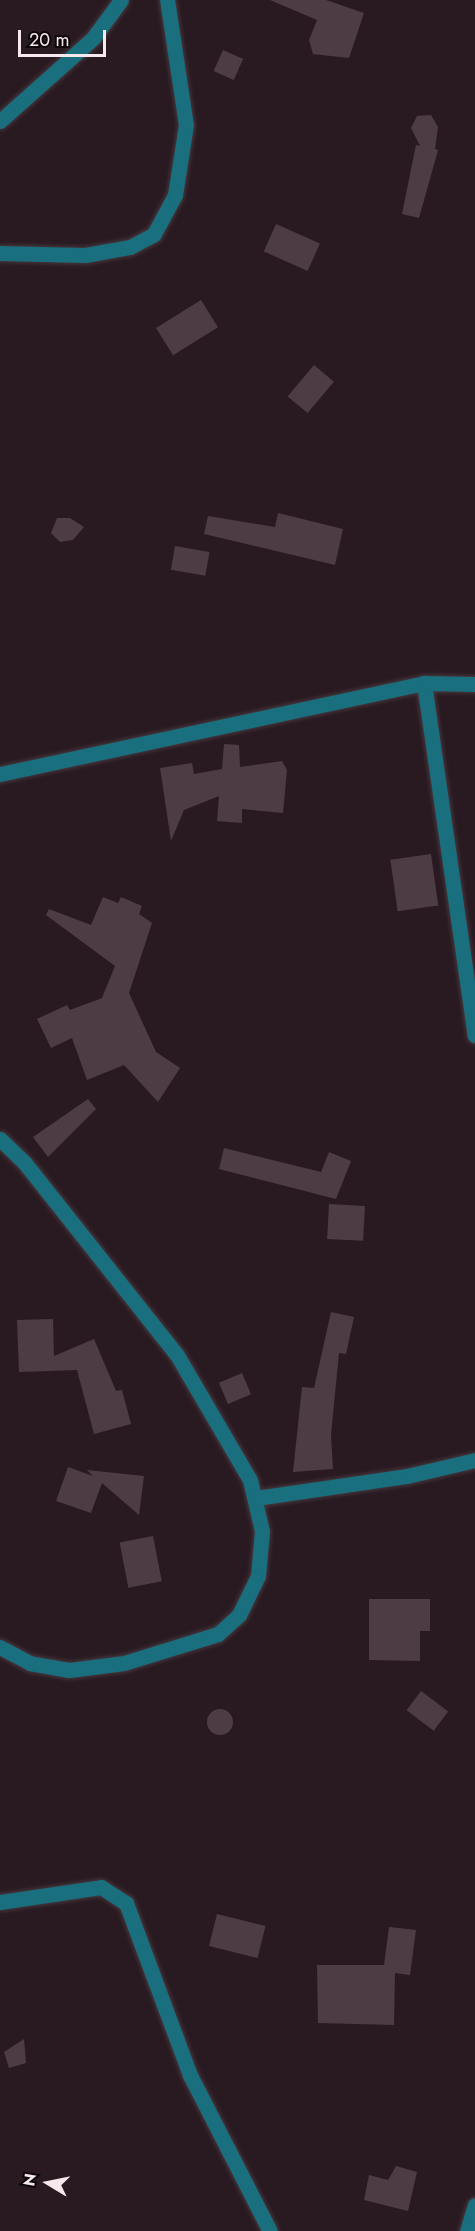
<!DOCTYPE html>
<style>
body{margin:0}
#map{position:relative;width:475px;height:2231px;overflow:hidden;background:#291a21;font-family:Jost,sans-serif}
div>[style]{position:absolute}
.building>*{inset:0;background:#4e3c44;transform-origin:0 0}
.round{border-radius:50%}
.roads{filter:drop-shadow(0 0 2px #46373e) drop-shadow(0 0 2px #46373e)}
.street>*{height:15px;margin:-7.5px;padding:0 7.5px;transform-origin:7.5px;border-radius:7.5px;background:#196f7d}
span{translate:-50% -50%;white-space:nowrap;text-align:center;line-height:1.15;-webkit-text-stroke:4.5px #0d070a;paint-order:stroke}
.north{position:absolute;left:18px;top:2153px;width:60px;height:60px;-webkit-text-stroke:4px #0d070a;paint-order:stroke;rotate:280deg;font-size:16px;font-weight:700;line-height:24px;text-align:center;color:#f5e9ee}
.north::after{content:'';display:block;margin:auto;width:21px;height:27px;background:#f5e9ee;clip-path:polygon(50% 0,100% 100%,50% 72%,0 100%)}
.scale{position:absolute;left:18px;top:30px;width:88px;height:27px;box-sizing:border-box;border:3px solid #f5e9ee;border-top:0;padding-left:8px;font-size:18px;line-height:21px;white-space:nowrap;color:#f5e9ee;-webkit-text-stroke:4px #0d070a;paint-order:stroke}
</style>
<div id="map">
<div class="building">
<i style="clip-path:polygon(270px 0,326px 0,364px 13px,349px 58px,313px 54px,309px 40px,317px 20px)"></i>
<i style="left:223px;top:50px;width:22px;height:23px;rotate:24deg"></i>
<i style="clip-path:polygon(431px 115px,438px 127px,435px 149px,438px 150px,419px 218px,402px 214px,416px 145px,420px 146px,411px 128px,417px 116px)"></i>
<i style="left:276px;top:224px;width:48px;height:30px;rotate:24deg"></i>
<i style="left:201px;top:300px;width:32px;height:53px;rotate:58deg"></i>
<i style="left:314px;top:365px;width:26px;height:41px;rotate:40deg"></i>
<i style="clip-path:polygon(278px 513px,343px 529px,335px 565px,204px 534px,208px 516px,275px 527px)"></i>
<i style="clip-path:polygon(57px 518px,70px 518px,84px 527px,73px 540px,60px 542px,51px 533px)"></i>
<i style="left:175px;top:546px;width:35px;height:24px;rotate:10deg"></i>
<i style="clip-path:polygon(224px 744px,239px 745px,240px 767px,282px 761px,287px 770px,283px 813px,242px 809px,242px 823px,217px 821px,219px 796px,184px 810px,171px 841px,160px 768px,192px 763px,194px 774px,222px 769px)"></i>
<i style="left:431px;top:854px;width:52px;height:41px;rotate:82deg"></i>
<i style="clip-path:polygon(103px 897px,118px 903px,121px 897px,142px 906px,139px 914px,152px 923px,129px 993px,156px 1052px,180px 1068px,158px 1102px,124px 1065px,87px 1080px,72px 1038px,51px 1048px,37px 1019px,67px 1005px,70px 1010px,102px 998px,115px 966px,46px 915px,49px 909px,91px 925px)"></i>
<i style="clip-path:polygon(88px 1099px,96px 1109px,48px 1157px,33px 1137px)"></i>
<i style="clip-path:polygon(224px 1148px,321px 1172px,329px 1152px,351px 1161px,336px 1199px,219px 1169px)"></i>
<i style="left:329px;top:1204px;width:36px;height:35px;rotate:3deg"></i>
<i style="clip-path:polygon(331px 1312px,354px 1317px,346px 1354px,339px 1353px,331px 1435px,333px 1469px,293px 1472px,302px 1387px,314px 1388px)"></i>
<i style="clip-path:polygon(53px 1319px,54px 1356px,94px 1339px,116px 1391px,122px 1390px,131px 1424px,94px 1434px,77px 1370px,19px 1372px,17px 1320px)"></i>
<i style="left:242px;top:1373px;width:23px;height:25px;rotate:67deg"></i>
<i style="clip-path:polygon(68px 1467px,93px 1476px,87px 1470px,144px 1476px,139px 1515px,102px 1483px,91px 1513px,56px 1501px)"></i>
<i style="left:153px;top:1536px;width:46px;height:34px;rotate:79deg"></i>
<i style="clip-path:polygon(369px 1599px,430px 1599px,430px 1631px,420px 1631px,420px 1661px,369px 1660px)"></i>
<i style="left:421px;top:1691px;width:34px;height:24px;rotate:37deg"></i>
<i class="round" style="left:207px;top:1709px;width:26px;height:26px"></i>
<i style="left:217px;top:1914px;width:50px;height:33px;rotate:14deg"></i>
<i style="clip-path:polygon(389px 1927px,416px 1930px,410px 1975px,395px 1973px,394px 2025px,318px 2023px,317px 1965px,384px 1965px)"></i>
<i style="clip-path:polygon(24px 2039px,26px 2063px,9px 2068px,4px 2052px)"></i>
<i style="clip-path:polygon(396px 2166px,417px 2172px,408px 2211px,364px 2200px,369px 2175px,388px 2180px)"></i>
</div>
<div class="roads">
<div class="street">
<i style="left:0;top:121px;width:125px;rotate:-41.7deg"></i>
<i style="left:93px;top:38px;width:47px;rotate:-53.6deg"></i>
<i style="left:0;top:253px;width:85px;rotate:1.3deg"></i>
<i style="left:85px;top:255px;width:46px;rotate:-10.1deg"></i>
<i style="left:130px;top:247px;width:27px;rotate:-28deg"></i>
<i style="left:154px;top:234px;width:44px;rotate:-61.7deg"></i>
<i style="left:175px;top:195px;width:71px;rotate:-81.1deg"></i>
<i style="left:186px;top:125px;width:126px;rotate:-98.6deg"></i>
<i style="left:424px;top:683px;width:356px;rotate:81.8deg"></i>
<i style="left:0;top:774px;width:434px;rotate:-12.1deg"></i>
<i style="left:424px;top:683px;width:51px;rotate:1.1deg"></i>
<i style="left:0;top:1139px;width:33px;rotate:44deg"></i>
<i style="left:24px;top:1162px;width:246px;rotate:51.6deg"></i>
<i style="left:177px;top:1355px;width:145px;rotate:59.7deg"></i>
<i style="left:250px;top:1480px;width:52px;rotate:76.8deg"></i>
<i style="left:262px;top:1531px;width:45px;rotate:95.1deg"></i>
<i style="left:258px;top:1576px;width:43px;rotate:116deg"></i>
<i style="left:239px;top:1615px;width:28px;rotate:138deg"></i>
<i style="left:218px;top:1634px;width:98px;rotate:162.9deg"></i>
<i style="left:124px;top:1663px;width:55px;rotate:172.7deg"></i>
<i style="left:69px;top:1670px;width:40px;rotate:-170deg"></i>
<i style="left:30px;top:1663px;width:34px;rotate:-152deg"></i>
<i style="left:256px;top:1498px;width:153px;rotate:-8.3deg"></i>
<i style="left:407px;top:1476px;width:70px;rotate:-13.2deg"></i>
<i style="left:0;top:1902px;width:102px;rotate:-8.4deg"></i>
<i style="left:101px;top:1887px;width:30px;rotate:33deg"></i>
<i style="left:126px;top:1903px;width:184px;rotate:69.6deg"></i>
<i style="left:190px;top:2075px;width:175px;rotate:62.9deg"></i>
<i style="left:467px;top:2231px;width:27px;rotate:-73deg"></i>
</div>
</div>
<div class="north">N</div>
<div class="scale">20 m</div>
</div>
